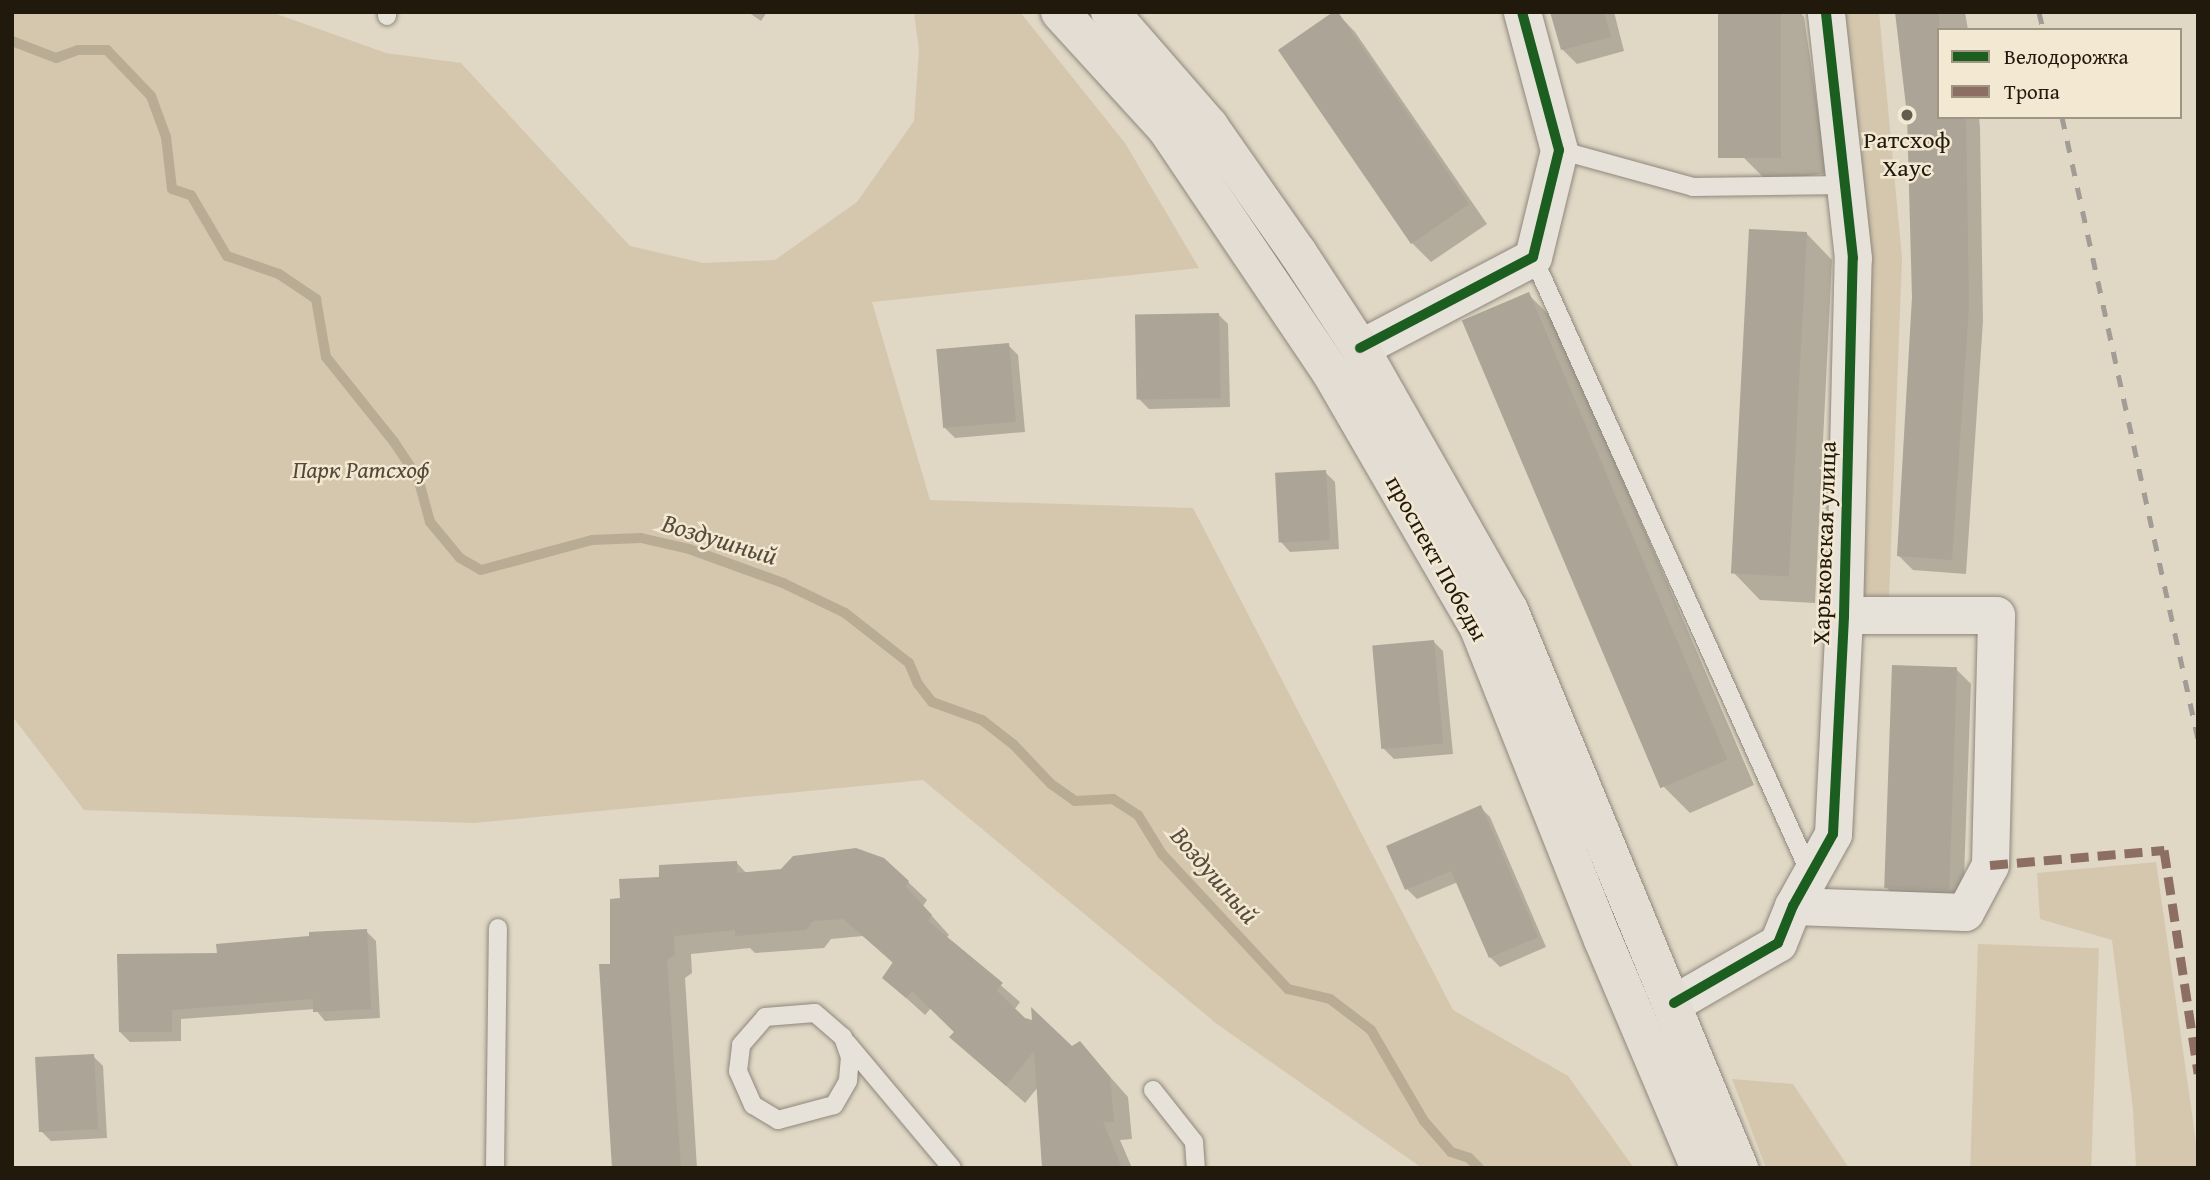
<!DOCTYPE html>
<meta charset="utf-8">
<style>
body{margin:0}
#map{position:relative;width:2210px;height:1180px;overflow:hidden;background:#e0d7c5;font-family:"Gentium Book Plus",serif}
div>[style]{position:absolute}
.green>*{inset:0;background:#d4c7ae;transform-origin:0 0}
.shadow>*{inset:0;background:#0003}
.stream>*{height:10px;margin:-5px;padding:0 5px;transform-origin:5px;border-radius:5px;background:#b8ac94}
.building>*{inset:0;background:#aba497;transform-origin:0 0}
.roads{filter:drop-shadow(0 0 2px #8e887c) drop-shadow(0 0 2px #8e887c)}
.service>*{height:18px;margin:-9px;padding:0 9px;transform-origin:9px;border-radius:9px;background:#e7e2d9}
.minor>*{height:37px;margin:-18.5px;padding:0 18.5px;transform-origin:18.5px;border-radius:18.5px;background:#e7e2d9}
.primary>*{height:38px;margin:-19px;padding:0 19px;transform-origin:19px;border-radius:19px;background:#e3ddd3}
.rail>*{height:5px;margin-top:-2.5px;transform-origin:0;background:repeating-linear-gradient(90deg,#a19c95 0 12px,transparent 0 24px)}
.quiet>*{height:9px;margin-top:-4.5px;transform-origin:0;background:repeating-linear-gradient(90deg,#8d6e63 0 18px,transparent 0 27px)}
.cycleway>*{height:10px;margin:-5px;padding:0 5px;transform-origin:5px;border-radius:5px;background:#1b5e20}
.dots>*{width:19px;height:19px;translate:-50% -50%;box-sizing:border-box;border:4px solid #f3e8d2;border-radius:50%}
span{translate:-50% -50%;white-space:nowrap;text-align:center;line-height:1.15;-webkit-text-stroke:5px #f3e8d2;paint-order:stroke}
.poi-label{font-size:24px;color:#22190d}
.park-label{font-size:24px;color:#544938;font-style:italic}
.street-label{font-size:24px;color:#22190d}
.water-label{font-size:26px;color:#574c3b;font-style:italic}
.frame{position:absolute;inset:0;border:14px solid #22190d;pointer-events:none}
.legend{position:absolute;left:1937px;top:28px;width:245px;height:91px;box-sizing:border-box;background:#f3e8d2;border:2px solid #9f9583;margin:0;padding:9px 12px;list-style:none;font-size:21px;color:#22190d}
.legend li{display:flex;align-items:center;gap:14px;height:35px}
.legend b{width:35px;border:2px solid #9f9583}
</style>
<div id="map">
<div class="green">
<i style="clip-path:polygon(12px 12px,271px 12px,386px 53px,461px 63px,630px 246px,703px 263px,775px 260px,857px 202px,914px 121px,919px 50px,914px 12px,1020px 12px,1125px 143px,1199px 268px,872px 302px,930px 500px,1193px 508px,1453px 1010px,1568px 1076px,1634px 1168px,1422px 1168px,1217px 1024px,923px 780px,474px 823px,84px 810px,12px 716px)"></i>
<i style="clip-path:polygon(1841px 12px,1879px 12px,1902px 258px,1889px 597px,1857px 595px)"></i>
<i style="clip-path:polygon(2156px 862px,2198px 1156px,2198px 1168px,2136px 1168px,2133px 1109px,2112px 940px,2040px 919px,2037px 873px)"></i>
<i style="left:1978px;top:944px;width:121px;height:224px;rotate:2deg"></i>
<i style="clip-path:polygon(1732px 1079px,1793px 1084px,1849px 1168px,1766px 1168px)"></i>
</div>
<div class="shadow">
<i style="clip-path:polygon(748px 12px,767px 12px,761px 21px)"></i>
<i style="clip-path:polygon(1336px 12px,1355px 32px,1487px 224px,1431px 262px,1412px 243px)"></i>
<i style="clip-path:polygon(1553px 12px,1614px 12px,1624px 51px,1577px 64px,1562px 49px)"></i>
<i style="clip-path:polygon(1720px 12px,1800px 12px,1804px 17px,1827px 173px,1768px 182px,1741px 155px)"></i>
<i style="clip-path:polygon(1897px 12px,1965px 12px,1968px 30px,1939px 30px,1939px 117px,1979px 117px,1980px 128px,1983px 321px,1966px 574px,1913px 570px,1898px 555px,1914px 297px,1909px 115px)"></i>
<i style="clip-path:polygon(1806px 233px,1832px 260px,1815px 603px,1760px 600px,1734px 573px)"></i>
<i style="clip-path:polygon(1528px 294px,1555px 321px,1754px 785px,1690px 813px,1664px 787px)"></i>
<i style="clip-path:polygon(1218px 314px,1228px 324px,1230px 407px,1149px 409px,1139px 399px)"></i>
<i style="clip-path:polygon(1008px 345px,1018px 355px,1025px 432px,955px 438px,945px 428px)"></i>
<i style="clip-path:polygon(1325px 472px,1335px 482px,1339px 549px,1290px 552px,1281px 542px)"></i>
<i style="clip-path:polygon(1433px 641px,1443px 651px,1453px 754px,1394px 759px,1384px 749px)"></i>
<i style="clip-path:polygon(1956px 669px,1971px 684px,1963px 905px,1900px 902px,1886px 887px)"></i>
<i style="clip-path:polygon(1480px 807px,1490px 817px,1546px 947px,1500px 967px,1490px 957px,1458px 882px,1417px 899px,1407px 889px,1388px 847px)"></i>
<i style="clip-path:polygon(736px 862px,747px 874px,908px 882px,927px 900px,923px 906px,949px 935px,946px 938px,1020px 1002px,1014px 1010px,1024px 1020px,1072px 1049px,1080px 1043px,1128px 1097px,1132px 1139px,1120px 1140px,1132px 1168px,1043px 1168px,1038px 1087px,1025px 1103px,952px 1037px,956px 1032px,931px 1008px,925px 1015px,884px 978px,894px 964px,863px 936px,831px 939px,824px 948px,755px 953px,750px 948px,691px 954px,692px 973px,685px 978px,697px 1168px,614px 1168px,611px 965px,622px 899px,660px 879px)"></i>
<i style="clip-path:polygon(366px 931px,376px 941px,380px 1018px,325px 1021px,315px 1009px,181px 1019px,181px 1041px,130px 1042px,120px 1032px,219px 955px)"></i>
<i style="clip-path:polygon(93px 1056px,103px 1066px,107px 1138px,51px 1141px,41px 1131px)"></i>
</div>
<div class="stream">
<i style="left:12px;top:41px;width:47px;rotate:21.1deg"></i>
<i style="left:56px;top:58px;width:23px;rotate:-20deg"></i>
<i style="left:78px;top:50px;width:29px"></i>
<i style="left:107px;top:50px;width:64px;rotate:46.3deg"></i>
<i style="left:151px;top:96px;width:44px;rotate:69.9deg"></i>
<i style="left:166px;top:137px;width:52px;rotate:83.4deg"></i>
<i style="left:172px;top:189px;width:20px;rotate:18deg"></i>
<i style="left:191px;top:195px;width:71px;rotate:59.5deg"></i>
<i style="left:227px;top:256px;width:55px;rotate:19.1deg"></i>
<i style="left:279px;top:274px;width:45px;rotate:34deg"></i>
<i style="left:316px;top:299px;width:59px;rotate:80.2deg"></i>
<i style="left:326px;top:357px;width:109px;rotate:51.3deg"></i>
<i style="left:394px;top:442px;width:43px;rotate:56.3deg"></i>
<i style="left:418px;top:478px;width:46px;rotate:74.7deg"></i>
<i style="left:430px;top:522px;width:47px;rotate:50.2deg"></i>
<i style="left:460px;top:558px;width:24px;rotate:30deg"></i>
<i style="left:481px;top:570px;width:115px;rotate:-15.1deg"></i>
<i style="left:592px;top:540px;width:49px;rotate:-2.3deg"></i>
<i style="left:641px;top:538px;width:49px;rotate:12.9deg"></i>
<i style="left:689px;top:549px;width:100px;rotate:19.9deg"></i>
<i style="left:783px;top:583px;width:69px;rotate:25.8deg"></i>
<i style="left:845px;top:613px;width:81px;rotate:38deg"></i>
<i style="left:909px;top:663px;width:23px;rotate:67deg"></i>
<i style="left:918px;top:684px;width:23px;rotate:52deg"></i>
<i style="left:932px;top:702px;width:53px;rotate:19.8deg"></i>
<i style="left:982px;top:720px;width:39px;rotate:38deg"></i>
<i style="left:1013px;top:744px;width:55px;rotate:46.5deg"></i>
<i style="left:1051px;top:784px;width:29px;rotate:35deg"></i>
<i style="left:1075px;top:801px;width:38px;rotate:-3deg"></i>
<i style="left:1113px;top:799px;width:30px;rotate:33deg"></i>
<i style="left:1138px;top:815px;width:46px;rotate:58.4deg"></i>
<i style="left:1162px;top:854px;width:185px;rotate:47deg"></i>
<i style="left:1288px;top:989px;width:43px;rotate:13.4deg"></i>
<i style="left:1330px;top:999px;width:51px;rotate:37.1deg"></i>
<i style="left:1371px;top:1030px;width:105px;rotate:59.8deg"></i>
<i style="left:1424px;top:1121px;width:41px;rotate:48.9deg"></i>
<i style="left:1451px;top:1152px;width:19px;rotate:18deg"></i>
<i style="left:1469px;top:1158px;width:14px;rotate:45deg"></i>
</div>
<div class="building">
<i style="clip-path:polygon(1333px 12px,1338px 12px,1469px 204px,1411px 244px,1278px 50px)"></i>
<i style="clip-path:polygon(1550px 12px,1604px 12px,1611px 37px,1561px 50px)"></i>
<i style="left:1718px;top:12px;width:63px;height:146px"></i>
<i style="clip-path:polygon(1895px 12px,1939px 12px,1939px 117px,1966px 117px,1969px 305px,1952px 560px,1897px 556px,1912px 297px,1907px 115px)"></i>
<i style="left:1749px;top:229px;width:58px;height:345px;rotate:3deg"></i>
<i style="left:1529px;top:292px;width:508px;height:73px;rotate:67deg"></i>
<i style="left:1219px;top:313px;width:85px;height:84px;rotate:89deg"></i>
<i style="left:1009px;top:343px;width:79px;height:73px;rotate:85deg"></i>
<i style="left:1326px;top:470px;width:70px;height:51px;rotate:87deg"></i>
<i style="left:1434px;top:640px;width:104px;height:62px;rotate:85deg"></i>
<i style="left:1892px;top:665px;width:65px;height:223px;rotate:2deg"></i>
<i style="clip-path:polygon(1481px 805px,1538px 937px,1489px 958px,1451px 871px,1405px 890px,1386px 846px)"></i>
<i style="clip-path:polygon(856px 848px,884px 858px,909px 881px,906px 887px,932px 915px,928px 921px,1003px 983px,996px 990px,1025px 1018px,1032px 1020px,1031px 1007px,1072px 1046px,1080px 1041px,1110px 1077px,1114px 1122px,1103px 1122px,1122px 1168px,1042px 1168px,1034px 1051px,1006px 1086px,949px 1037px,954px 1032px,912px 991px,906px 998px,882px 978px,893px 962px,843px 919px,813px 921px,806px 930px,735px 936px,735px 930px,674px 936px,675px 955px,667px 960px,681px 1168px,612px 1168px,599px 964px,610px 964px,610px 899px,620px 898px,619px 879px,659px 877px,659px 865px,737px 861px,737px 873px,781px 869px,793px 856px)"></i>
<i style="clip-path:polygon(367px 929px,371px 1009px,313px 1012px,313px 999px,172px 1010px,172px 1032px,119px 1032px,117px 954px,217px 953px,216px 944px,309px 936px,309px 932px)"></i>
<i style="left:94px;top:1054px;width:75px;height:59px;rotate:87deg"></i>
</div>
<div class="roads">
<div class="service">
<i style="left:387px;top:12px;width:4px;rotate:90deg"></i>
<i style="left:1559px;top:150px;width:139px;rotate:15.4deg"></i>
<i style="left:1693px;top:187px;width:152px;rotate:-0.8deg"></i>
<i style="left:1533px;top:257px;width:675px;rotate:65.79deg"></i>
<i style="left:815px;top:1013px;width:37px;rotate:41deg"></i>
<i style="left:843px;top:1037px;width:21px;rotate:71deg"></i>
<i style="left:850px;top:1057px;width:24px;rotate:95deg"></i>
<i style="left:848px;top:1081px;width:28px;rotate:120deg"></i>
<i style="left:834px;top:1105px;width:58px;rotate:165deg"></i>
<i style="left:778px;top:1120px;width:29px;rotate:-149deg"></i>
<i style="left:753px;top:1105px;width:37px;rotate:-114deg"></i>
<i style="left:738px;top:1071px;width:26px;rotate:-83deg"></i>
<i style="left:741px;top:1045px;width:37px;rotate:-49deg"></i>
<i style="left:765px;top:1017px;width:50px;rotate:-4.6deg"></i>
<i style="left:847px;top:1043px;width:163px;rotate:50deg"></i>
<i style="left:1153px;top:1090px;width:66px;rotate:51.7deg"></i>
<i style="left:1194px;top:1142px;width:26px;rotate:86deg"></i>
<i style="left:495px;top:1168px;width:240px;rotate:-89.3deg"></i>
</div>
<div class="minor">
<i style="left:1360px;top:348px;width:195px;rotate:-27.7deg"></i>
<i style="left:1533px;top:257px;width:110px;rotate:-76.3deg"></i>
<i style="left:1559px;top:150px;width:143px;rotate:-105deg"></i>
<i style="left:1793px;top:906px;width:172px;rotate:2deg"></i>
<i style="left:1965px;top:912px;width:53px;rotate:-62deg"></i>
<i style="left:1990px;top:865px;width:250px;rotate:-88.6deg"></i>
<i style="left:1996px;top:615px;width:152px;rotate:180deg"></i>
<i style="left:1674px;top:1003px;width:120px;rotate:-30deg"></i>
<i style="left:1778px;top:943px;width:40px;rotate:-68deg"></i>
<i style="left:1793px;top:906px;width:82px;rotate:-60.9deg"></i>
<i style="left:1833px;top:834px;width:219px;rotate:-87.1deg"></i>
<i style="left:1844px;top:615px;width:357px;rotate:-88.6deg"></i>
<i style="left:1853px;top:258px;width:247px;rotate:-96.3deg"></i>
</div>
<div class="primary">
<i style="left:1060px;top:12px;width:157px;rotate:47.6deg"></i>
<i style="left:1166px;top:128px;width:293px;rotate:56deg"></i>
<i style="left:1330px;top:371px;width:295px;rotate:59.9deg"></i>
<i style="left:1478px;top:626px;width:338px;rotate:68.3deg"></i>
<i style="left:1603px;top:940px;width:248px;rotate:67deg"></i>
<i style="left:1110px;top:12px;width:151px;rotate:49deg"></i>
<i style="left:1209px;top:126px;width:155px;rotate:55deg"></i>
<i style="left:1298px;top:253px;width:113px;rotate:56.9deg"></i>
<i style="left:1360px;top:348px;width:301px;rotate:60.4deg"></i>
<i style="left:1509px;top:610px;width:604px;rotate:67.6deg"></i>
</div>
</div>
<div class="rail">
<i style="left:2039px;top:12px;width:18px;rotate:77deg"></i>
<i style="left:2062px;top:117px;width:637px;rotate:77.67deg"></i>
</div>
<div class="quiet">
<i style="left:1990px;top:865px;width:175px;rotate:-4.9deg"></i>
<i style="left:2164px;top:850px;width:226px;rotate:81.3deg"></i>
</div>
<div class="cycleway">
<i style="left:1360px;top:348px;width:195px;rotate:-27.7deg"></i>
<i style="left:1533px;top:257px;width:110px;rotate:-76.3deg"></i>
<i style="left:1559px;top:150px;width:143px;rotate:-105deg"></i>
<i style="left:1674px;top:1003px;width:120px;rotate:-30deg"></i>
<i style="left:1778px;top:943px;width:40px;rotate:-68deg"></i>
<i style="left:1793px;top:906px;width:82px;rotate:-60.9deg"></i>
<i style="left:1833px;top:834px;width:219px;rotate:-87.1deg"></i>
<i style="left:1844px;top:615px;width:357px;rotate:-88.6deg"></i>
<i style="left:1853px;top:258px;width:247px;rotate:-96.3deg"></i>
</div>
<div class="dots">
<i style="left:1907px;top:115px;background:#645c4d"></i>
</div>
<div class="poi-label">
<span style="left:1907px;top:154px">Ратсхоф<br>Хаус</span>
</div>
<div class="park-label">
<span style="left:361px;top:470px">Парк Ратсхоф</span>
</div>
<div class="street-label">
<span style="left:1824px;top:543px;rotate:-88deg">Харьковская улица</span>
<span style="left:1437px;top:558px;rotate:61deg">проспект Победы</span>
</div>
<div class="water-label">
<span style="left:720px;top:539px;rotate:17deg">Воздушный</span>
<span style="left:1215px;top:875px;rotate:49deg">Воздушный</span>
</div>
<div class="frame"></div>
<ul class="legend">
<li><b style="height:9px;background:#1b5e20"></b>Велодорожка</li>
<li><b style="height:9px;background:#8d6e63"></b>Тропа</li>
</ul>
</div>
